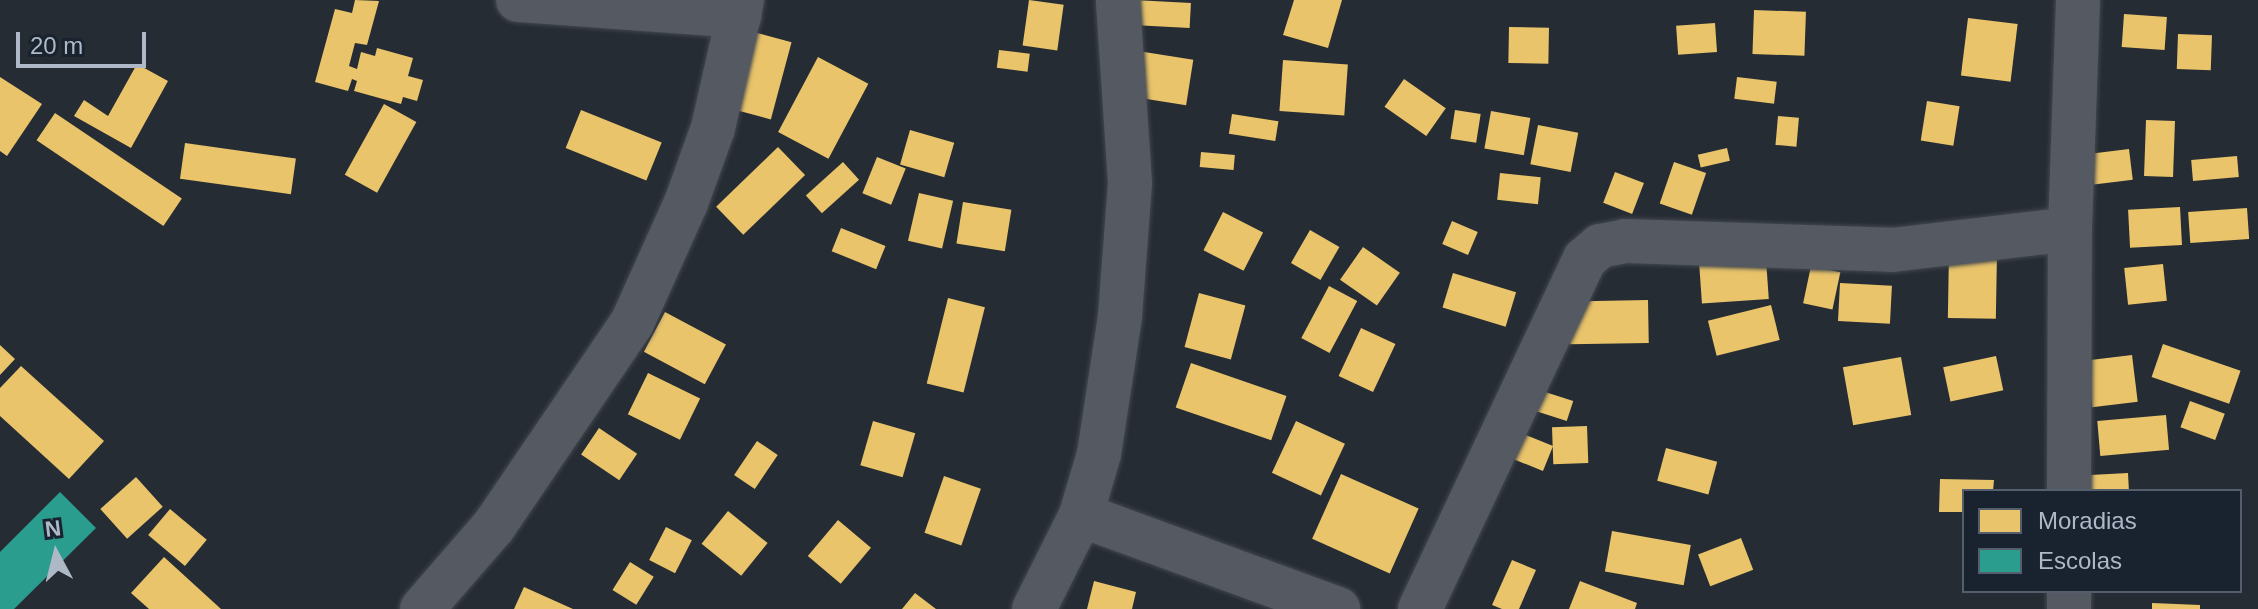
<!DOCTYPE html>
<style>
body{margin:0}
#map{position:relative;width:2258px;height:609px;overflow:hidden;background:#262c34;font-family:Helvetica,sans-serif}
div>[style]{position:absolute}
.homes>*{inset:0;background:#e9c46a;transform-origin:0 0}
.schools>*{inset:0;background:#2a9d8f}
.roads{filter:drop-shadow(0 0 2px #42474d) drop-shadow(0 0 2px #42474d)}
.street>*{height:44px;margin:-22px;padding:0 22px;transform-origin:22px;border-radius:22px;background:#555a62}
span{translate:-50% -50%;white-space:nowrap;text-align:center;line-height:1.15;-webkit-text-stroke:8px #19222f;paint-order:stroke}
.legend{position:absolute;left:1962px;top:489px;width:280px;height:104px;box-sizing:border-box;background:#19222f;border:2px solid #555e6c;margin:0;padding:10px 14px;list-style:none;font-size:24px;color:#aeb8c7}
.legend li{display:flex;align-items:center;gap:16px;height:40px}
.legend b{width:40px;border:2px solid #555e6c}
.north{position:absolute;left:16px;top:513px;width:80px;height:80px;-webkit-text-stroke:6px #19222f;paint-order:stroke;rotate:353deg;font-size:22px;font-weight:700;line-height:32px;text-align:center;color:#aeb8c7}
.north::after{content:'';display:block;margin:auto;width:28px;height:36px;background:#aeb8c7;clip-path:polygon(50% 0,100% 100%,50% 72%,0 100%)}
.scale{position:absolute;left:16px;top:32px;width:130px;height:36px;box-sizing:border-box;border:4px solid #aeb8c7;border-top:0;padding-left:10px;font-size:24px;line-height:28px;white-space:nowrap;color:#aeb8c7;-webkit-text-stroke:6px #19222f;paint-order:stroke}
</style>
<div id="map">
<div class="homes">
<i style="clip-path:polygon(355px 0,379px 1px,367px 45px,355px 43px,349px 66px,357px 69px,361px 52px,375px 56px,377px 48px,413px 58px,408px 76px,423px 80px,417px 101px,403px 97px,401px 104px,354px 91px,357px 81px,352px 79px,348px 91px,315px 82px,335px 9px,352px 13px)"></i>
<i style="left:1029px;top:0;width:35px;height:46px;rotate:8deg"></i>
<i style="left:1134px;top:0;width:57px;height:25px;rotate:3deg"></i>
<i style="clip-path:polygon(1294px 0,1342px 0,1328px 48px,1283px 35px)"></i>
<i style="left:1754px;top:10px;width:52px;height:44px;rotate:2deg"></i>
<i style="left:2124px;top:14px;width:43px;height:33px;rotate:4deg"></i>
<i style="left:1968px;top:18px;width:50px;height:58px;rotate:7deg"></i>
<i style="left:1715px;top:23px;width:29px;height:39px;rotate:86deg"></i>
<i style="left:1509px;top:27px;width:40px;height:36px;rotate:1deg"></i>
<i style="left:750px;top:31px;width:43px;height:80px;rotate:15deg"></i>
<i style="left:2178px;top:34px;width:34px;height:35px;rotate:2deg"></i>
<i style="left:999px;top:50px;width:31px;height:18px;rotate:7deg"></i>
<i style="left:1138px;top:51px;width:56px;height:46px;rotate:9deg"></i>
<i style="left:818px;top:57px;width:57px;height:85px;rotate:28deg"></i>
<i style="left:1283px;top:60px;width:65px;height:51px;rotate:4deg"></i>
<i style="clip-path:polygon(137px 64px,168px 81px,131px 148px,74px 116px,84px 100px,108px 116px)"></i>
<i style="clip-path:polygon(0 77px,42px 104px,7px 156px,0 151px)"></i>
<i style="left:1737px;top:77px;width:40px;height:22px;rotate:7deg"></i>
<i style="left:1404px;top:79px;width:51px;height:34px;rotate:35deg"></i>
<i style="left:1927px;top:101px;width:33px;height:40px;rotate:9deg"></i>
<i style="left:384px;top:104px;width:37px;height:81px;rotate:29deg"></i>
<i style="left:581px;top:110px;width:87px;height:41px;rotate:22deg"></i>
<i style="left:1455px;top:110px;width:26px;height:29px;rotate:9deg"></i>
<i style="left:1491px;top:111px;width:40px;height:38px;rotate:10deg"></i>
<i style="left:55px;top:113px;width:153px;height:33px;rotate:34deg"></i>
<i style="left:1232px;top:114px;width:47px;height:20px;rotate:9deg"></i>
<i style="left:1778px;top:116px;width:21px;height:29px;rotate:5deg"></i>
<i style="left:2146px;top:120px;width:29px;height:56px;rotate:2deg"></i>
<i style="left:1538px;top:125px;width:41px;height:40px;rotate:11deg"></i>
<i style="left:910px;top:130px;width:46px;height:36px;rotate:16deg"></i>
<i style="left:185px;top:143px;width:112px;height:36px;rotate:8deg"></i>
<i style="left:778px;top:147px;width:39px;height:86px;rotate:46deg"></i>
<i style="left:1727px;top:148px;width:13px;height:30px;rotate:77deg"></i>
<i style="left:2129px;top:149px;width:31px;height:39px;rotate:83deg"></i>
<i style="left:1201px;top:152px;width:34px;height:15px;rotate:5deg"></i>
<i style="left:2237px;top:156px;width:21px;height:46px;rotate:85deg"></i>
<i style="left:877px;top:157px;width:31px;height:39px;rotate:22deg"></i>
<i style="left:843px;top:162px;width:24px;height:50px;rotate:48deg"></i>
<i style="left:1674px;top:162px;width:34px;height:44px;rotate:19deg"></i>
<i style="left:1615px;top:172px;width:31px;height:33px;rotate:21deg"></i>
<i style="left:1500px;top:173px;width:41px;height:27px;rotate:6deg"></i>
<i style="left:919px;top:193px;width:35px;height:49px;rotate:13deg"></i>
<i style="left:963px;top:202px;width:49px;height:42px;rotate:9deg"></i>
<i style="left:2180px;top:207px;width:38px;height:52px;rotate:87deg"></i>
<i style="left:2247px;top:208px;width:31px;height:59px;rotate:86deg"></i>
<i style="left:1223px;top:212px;width:45px;height:43px;rotate:27deg"></i>
<i style="left:1452px;top:221px;width:28px;height:25px;rotate:23deg"></i>
<i style="left:841px;top:228px;width:48px;height:25px;rotate:22deg"></i>
<i style="left:1310px;top:230px;width:34px;height:38px;rotate:30deg"></i>
<i style="left:1363px;top:247px;width:45px;height:40px;rotate:35deg"></i>
<i style="left:1949px;top:252px;width:48px;height:66px;rotate:1deg"></i>
<i style="left:1766px;top:259px;width:40px;height:67px;rotate:86deg"></i>
<i style="left:2163px;top:264px;width:37px;height:39px;rotate:84deg"></i>
<i style="left:1811px;top:266px;width:30px;height:38px;rotate:12deg"></i>
<i style="left:1453px;top:273px;width:66px;height:36px;rotate:17deg"></i>
<i style="left:1840px;top:283px;width:52px;height:38px;rotate:3deg"></i>
<i style="left:1329px;top:286px;width:32px;height:59px;rotate:28deg"></i>
<i style="left:1199px;top:293px;width:48px;height:56px;rotate:15deg"></i>
<i style="left:948px;top:298px;width:38px;height:88px;rotate:14deg"></i>
<i style="left:1648px;top:300px;width:43px;height:79px;rotate:89deg"></i>
<i style="left:1771px;top:305px;width:36px;height:65px;rotate:76deg"></i>
<i style="left:665px;top:312px;width:69px;height:45px;rotate:28deg"></i>
<i style="left:1361px;top:328px;width:38px;height:53px;rotate:25deg"></i>
<i style="left:2163px;top:344px;width:82px;height:35px;rotate:19deg"></i>
<i style="clip-path:polygon(0 345px,15px 359px,0 375px)"></i>
<i style="left:2132px;top:355px;width:47px;height:46px;rotate:83deg"></i>
<i style="left:1996px;top:356px;width:35px;height:54px;rotate:78deg"></i>
<i style="left:1901px;top:357px;width:59px;height:59px;rotate:80deg"></i>
<i style="left:1191px;top:363px;width:101px;height:47px;rotate:19deg"></i>
<i style="clip-path:polygon(21px 366px,104px 441px,69px 479px,0 416px,0 388px)"></i>
<i style="left:648px;top:373px;width:58px;height:46px;rotate:26deg"></i>
<i style="left:1539px;top:390px;width:36px;height:21px;rotate:18deg"></i>
<i style="left:2190px;top:401px;width:37px;height:28px;rotate:20deg"></i>
<i style="left:2166px;top:415px;width:35px;height:69px;rotate:85deg"></i>
<i style="left:873px;top:421px;width:44px;height:46px;rotate:16deg"></i>
<i style="left:1296px;top:421px;width:54px;height:57px;rotate:25deg"></i>
<i style="left:1587px;top:426px;width:37px;height:35px;rotate:88deg"></i>
<i style="left:599px;top:428px;width:46px;height:32px;rotate:34deg"></i>
<i style="left:1516px;top:431px;width:40px;height:27px;rotate:22deg"></i>
<i style="left:757px;top:441px;width:25px;height:41px;rotate:34deg"></i>
<i style="left:1666px;top:448px;width:53px;height:34px;rotate:15deg"></i>
<i style="left:2128px;top:473px;width:18px;height:38px;rotate:87deg"></i>
<i style="left:1341px;top:474px;width:85px;height:71px;rotate:24deg"></i>
<i style="left:944px;top:476px;width:39px;height:60px;rotate:19deg"></i>
<i style="left:136px;top:477px;width:40px;height:48px;rotate:48deg"></i>
<i style="clip-path:polygon(1940px 479px,1994px 480px,1993px 491px,1964px 491px,1964px 512px,1939px 512px)"></i>
<i style="left:170px;top:509px;width:48px;height:34px;rotate:40deg"></i>
<i style="left:728px;top:511px;width:51px;height:42px;rotate:39deg"></i>
<i style="left:838px;top:520px;width:43px;height:47px;rotate:40deg"></i>
<i style="left:666px;top:527px;width:29px;height:37px;rotate:27deg"></i>
<i style="left:1612px;top:531px;width:80px;height:41px;rotate:10deg"></i>
<i style="left:1741px;top:538px;width:34px;height:46px;rotate:69deg"></i>
<i style="clip-path:polygon(164px 557px,221px 609px,149px 609px,131px 593px)"></i>
<i style="clip-path:polygon(1512px 560px,1536px 570px,1519px 609px,1502px 609px,1492px 605px)"></i>
<i style="left:630px;top:562px;width:28px;height:33px;rotate:32deg"></i>
<i style="clip-path:polygon(1094px 581px,1136px 592px,1132px 609px,1087px 609px)"></i>
<i style="clip-path:polygon(1580px 581px,1637px 603px,1635px 609px,1569px 609px)"></i>
<i style="clip-path:polygon(524px 587px,573px 609px,514px 609px)"></i>
<i style="clip-path:polygon(915px 593px,936px 609px,902px 609px)"></i>
<i style="clip-path:polygon(2152px 603px,2200px 605px,2200px 609px,2152px 609px)"></i>
</div>
<div class="schools">
<i style="clip-path:polygon(60px 492px,96px 528px,14px 609px,0 609px,0 552px)"></i>
</div>
<div class="roads">
<div class="street">
<i style="left:518px;top:0;width:222px;rotate:4.1deg"></i>
<i style="left:2069px;top:491px;width:262px;rotate:-89.8deg"></i>
<i style="left:2070px;top:229px;width:229px;rotate:-88deg"></i>
<i style="left:1081px;top:515px;width:274px;rotate:20.1deg"></i>
<i style="left:2069px;top:591px;width:18px;rotate:90deg"></i>
<i style="left:422px;top:609px;width:110px;rotate:-49.1deg"></i>
<i style="left:494px;top:526px;width:245px;rotate:-55.8deg"></i>
<i style="left:632px;top:323px;width:132px;rotate:-65.8deg"></i>
<i style="left:686px;top:203px;width:80px;rotate:-70.2deg"></i>
<i style="left:713px;top:128px;width:131px;rotate:-77.2deg"></i>
<i style="left:1034px;top:609px;width:105px;rotate:-63.4deg"></i>
<i style="left:1081px;top:515px;width:64px;rotate:-73.6deg"></i>
<i style="left:1099px;top:454px;width:140px;rotate:-81.3deg"></i>
<i style="left:1120px;top:316px;width:133px;rotate:-85.7deg"></i>
<i style="left:1130px;top:183px;width:183px;rotate:-93.8deg"></i>
<i style="left:1420px;top:609px;width:387px;rotate:-64.8deg"></i>
<i style="left:1585px;top:259px;width:20px;rotate:-41deg"></i>
<i style="left:1600px;top:246px;width:25px;rotate:-11deg"></i>
<i style="left:1625px;top:241px;width:267px;rotate:1.9deg"></i>
<i style="left:1892px;top:250px;width:179px;rotate:-6.7deg"></i>
</div>
</div>
<ul class="legend">
<li><b style="height:22px;background:#e9c46a"></b>Moradias</li>
<li><b style="height:22px;background:#2a9d8f"></b>Escolas</li>
</ul>
<div class="north">N</div>
<div class="scale">20 m</div>
</div>
